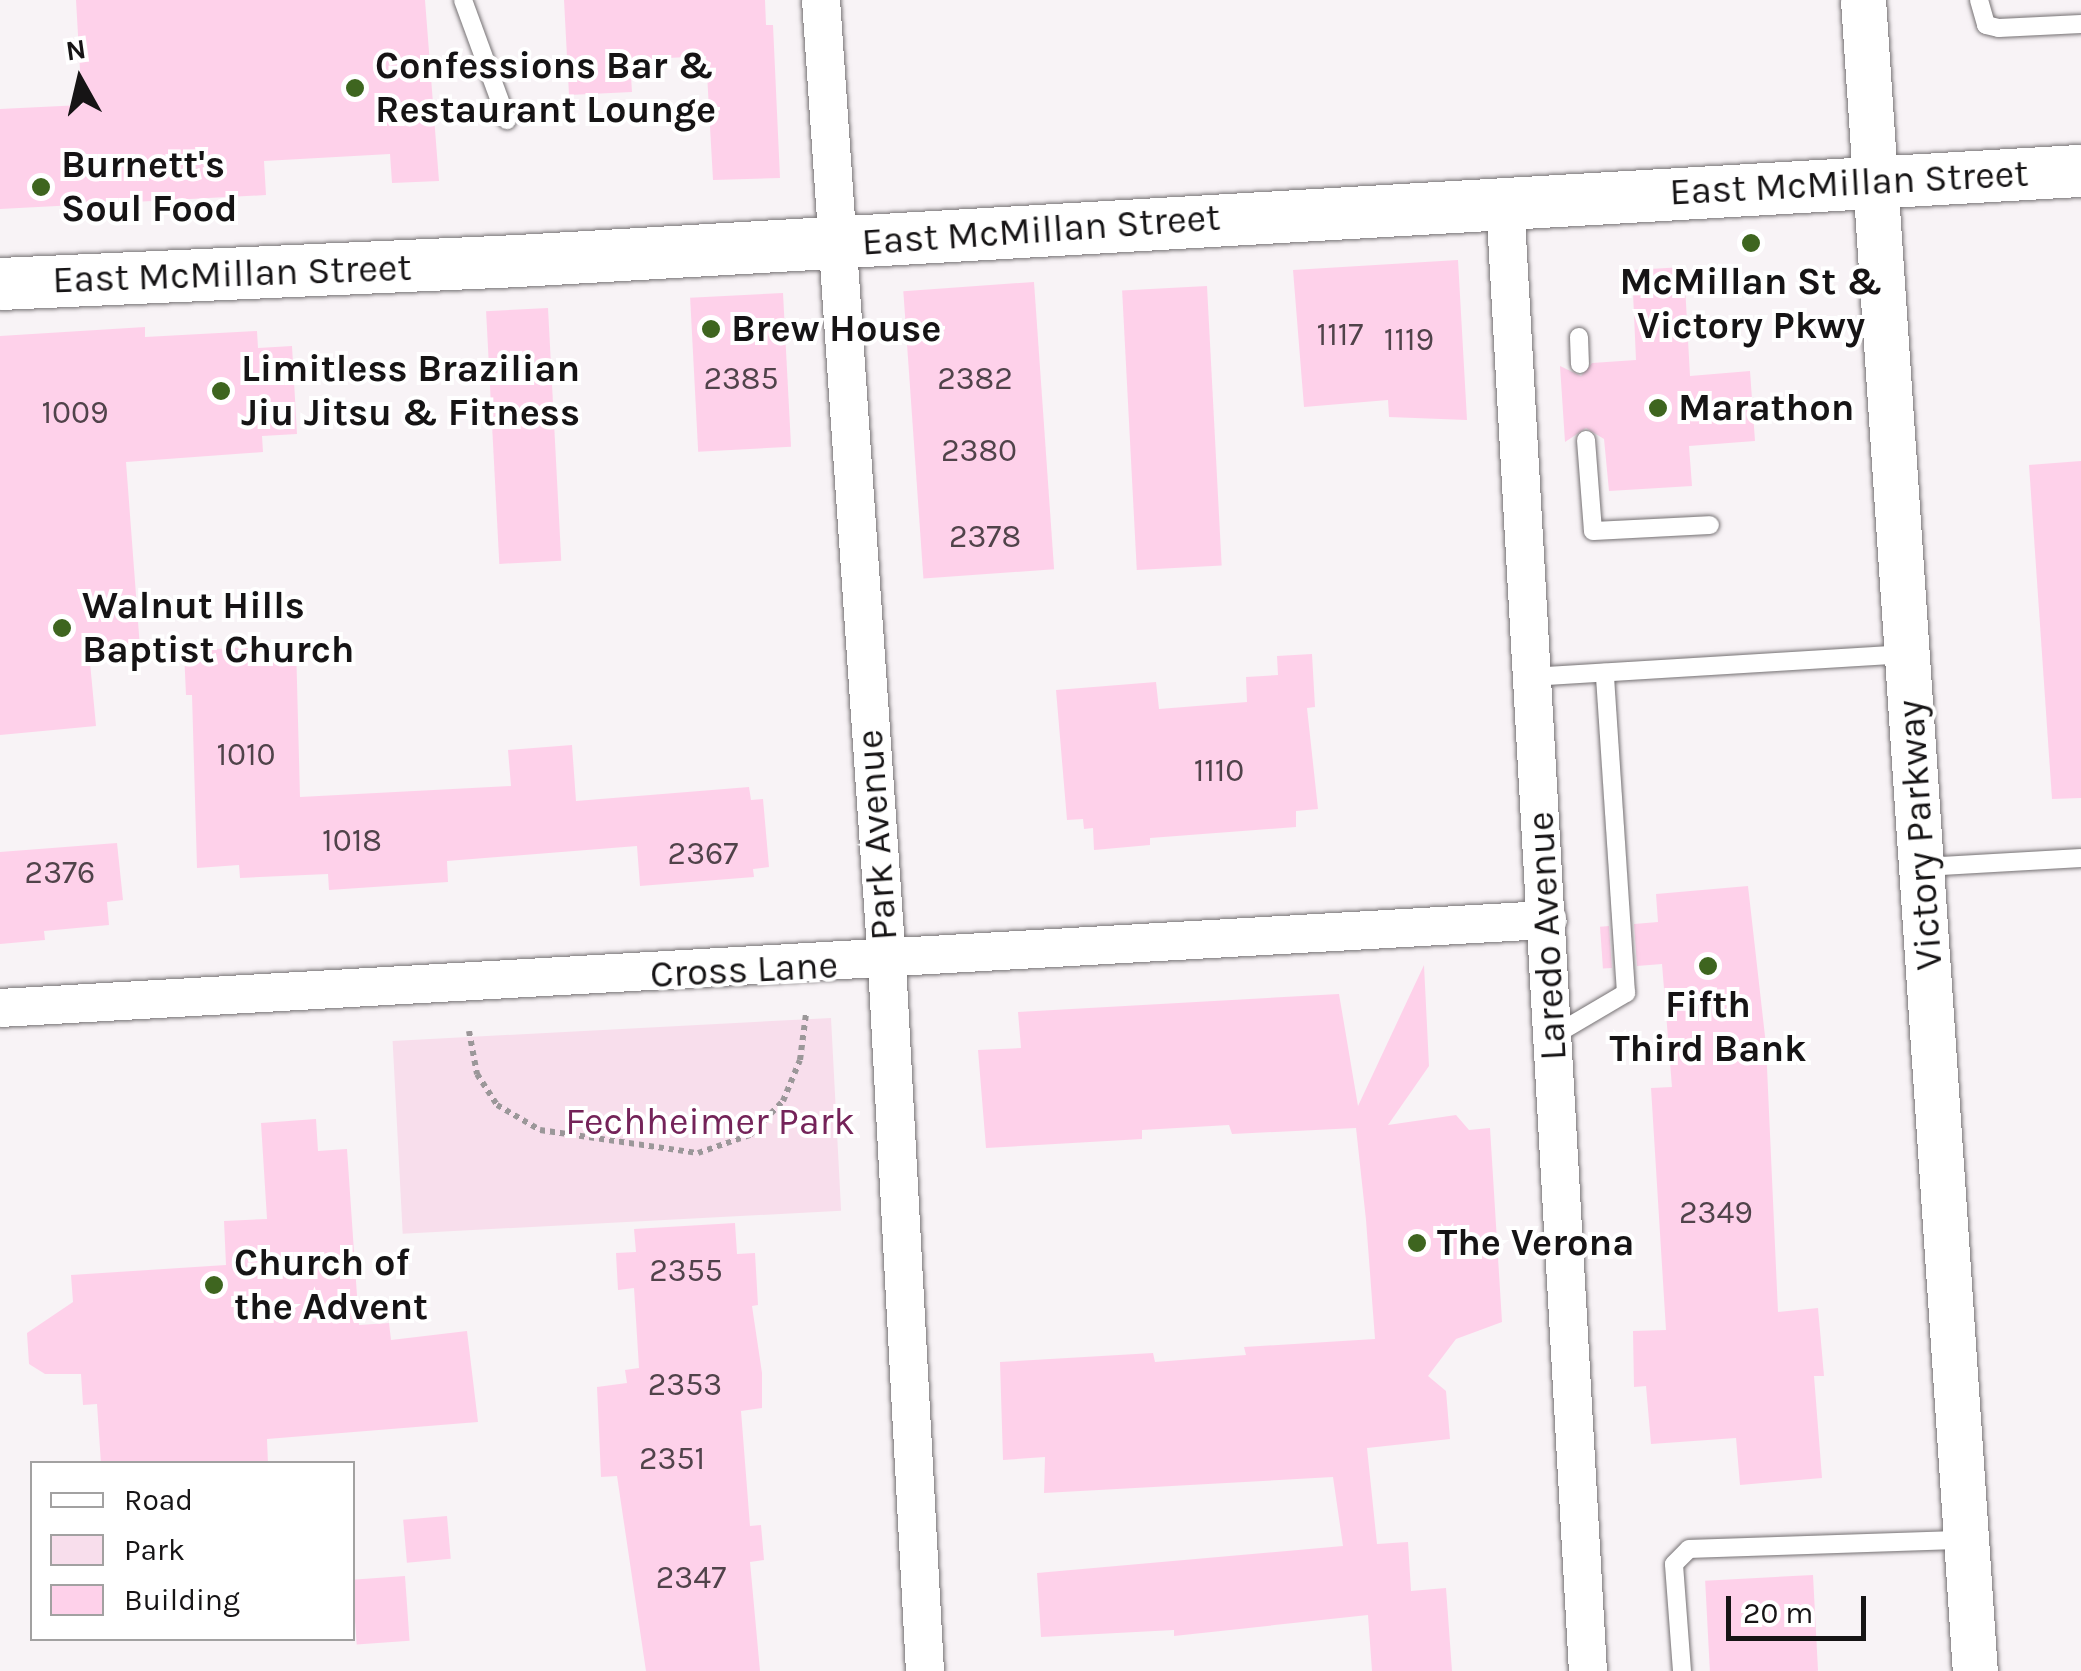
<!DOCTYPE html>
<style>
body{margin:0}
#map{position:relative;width:2081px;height:1671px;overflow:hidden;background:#f8f3f6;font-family:Karla,sans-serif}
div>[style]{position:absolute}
.green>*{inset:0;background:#f8deec;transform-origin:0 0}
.building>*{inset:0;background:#fed1ea;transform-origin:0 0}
.path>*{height:6px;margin-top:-3px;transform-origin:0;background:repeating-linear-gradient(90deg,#9b9799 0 5px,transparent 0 10px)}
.roads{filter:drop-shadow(0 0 2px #757173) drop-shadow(0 0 2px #757173)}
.service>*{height:18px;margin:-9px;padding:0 9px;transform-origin:9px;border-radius:9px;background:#fff}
.minor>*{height:38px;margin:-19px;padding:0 19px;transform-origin:19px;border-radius:19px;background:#fff}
.tertiary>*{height:45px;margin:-22.5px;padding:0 22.5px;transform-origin:22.5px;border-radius:22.5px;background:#fff}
.secondary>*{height:52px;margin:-26px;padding:0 26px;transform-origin:26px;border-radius:26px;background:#fff}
.dots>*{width:28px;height:28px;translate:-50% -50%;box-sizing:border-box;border:5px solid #fff;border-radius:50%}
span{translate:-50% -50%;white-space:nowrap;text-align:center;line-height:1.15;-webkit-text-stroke:8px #fff;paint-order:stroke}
.number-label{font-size:32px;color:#50434a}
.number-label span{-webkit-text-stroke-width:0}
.poi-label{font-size:38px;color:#161415;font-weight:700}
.left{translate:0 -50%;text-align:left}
.street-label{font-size:38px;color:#161415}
.park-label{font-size:38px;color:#742359}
.legend{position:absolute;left:30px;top:1461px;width:325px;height:180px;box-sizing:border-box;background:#fff;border:2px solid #a2a1a1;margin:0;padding:12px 18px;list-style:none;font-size:30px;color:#161415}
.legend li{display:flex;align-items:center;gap:20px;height:50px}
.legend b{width:50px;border:2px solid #a2a1a1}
.north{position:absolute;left:30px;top:30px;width:100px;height:100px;-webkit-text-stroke:8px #fff;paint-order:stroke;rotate:352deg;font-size:28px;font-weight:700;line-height:40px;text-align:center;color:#161415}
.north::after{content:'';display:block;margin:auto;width:35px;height:45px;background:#161415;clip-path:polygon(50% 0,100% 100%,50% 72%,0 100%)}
.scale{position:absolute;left:1726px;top:1596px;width:140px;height:45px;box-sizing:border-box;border:5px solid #161415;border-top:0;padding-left:12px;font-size:30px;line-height:35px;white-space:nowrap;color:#161415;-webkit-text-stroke:8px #fff;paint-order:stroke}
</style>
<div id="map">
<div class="green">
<i style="left:831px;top:1018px;width:193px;height:439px;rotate:87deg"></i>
</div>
<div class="building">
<i style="clip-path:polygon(76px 0,425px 0,439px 181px,392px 183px,390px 154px,264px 161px,266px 195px,0 209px,0 109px,82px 105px)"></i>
<i style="clip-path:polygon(564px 0,765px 0,766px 25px,773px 25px,780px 178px,713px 180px,706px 56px,630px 60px,632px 92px,569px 95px)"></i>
<i style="clip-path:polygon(1458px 260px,1467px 420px,1389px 417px,1388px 400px,1304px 407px,1293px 270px)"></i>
<i style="clip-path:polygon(1684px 267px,1690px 376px,1750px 371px,1755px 441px,1689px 446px,1692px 486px,1609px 491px,1604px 439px,1586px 428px,1565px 442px,1560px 366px,1581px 376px,1592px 363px,1636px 360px,1632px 270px)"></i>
<i style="left:1034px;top:282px;width:288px;height:131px;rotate:86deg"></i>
<i style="left:1207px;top:286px;width:280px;height:85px;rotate:87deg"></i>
<i style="left:783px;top:293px;width:154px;height:93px;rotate:87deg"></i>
<i style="left:548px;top:308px;width:253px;height:62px;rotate:87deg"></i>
<i style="clip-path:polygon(145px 327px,145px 337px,257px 331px,258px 348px,292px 346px,297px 434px,262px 436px,263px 452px,126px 462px,140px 648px,89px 652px,96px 726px,0 735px,0 336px)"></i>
<i style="clip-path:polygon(2081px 461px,2081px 798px,2052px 799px,2029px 465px)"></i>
<i style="clip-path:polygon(296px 644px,300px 797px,511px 786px,508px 750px,572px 745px,576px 801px,749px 787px,751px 800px,763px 799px,769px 867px,753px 869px,754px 877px,640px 886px,637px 846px,447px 861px,448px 882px,329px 890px,328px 874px,240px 878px,239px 865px,197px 868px,192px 695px,186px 695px,184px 651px)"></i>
<i style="clip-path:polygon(1312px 654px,1315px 707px,1307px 708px,1318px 809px,1296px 811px,1296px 827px,1150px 838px,1150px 845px,1094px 850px,1093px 828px,1084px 829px,1083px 819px,1067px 820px,1056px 690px,1156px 682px,1159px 709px,1247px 702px,1246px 677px,1278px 675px,1277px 656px)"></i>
<i style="clip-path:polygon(117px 843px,123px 900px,107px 902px,109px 925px,44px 931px,45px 940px,0 944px,0 852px)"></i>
<i style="clip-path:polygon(1748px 886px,1766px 1045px,1778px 1312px,1818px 1308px,1824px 1376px,1814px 1376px,1822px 1478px,1740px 1485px,1736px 1438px,1651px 1444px,1646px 1386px,1634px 1387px,1633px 1331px,1666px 1330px,1651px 1088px,1672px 1087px,1662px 964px,1637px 966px,1634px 924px,1658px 922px,1656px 894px)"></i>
<i style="left:1609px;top:926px;width:42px;height:9px;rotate:86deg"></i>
<i style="clip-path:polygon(1424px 965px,1429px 1066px,1388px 1125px,1456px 1115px,1469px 1130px,1490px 1128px,1502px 1322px,1456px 1339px,1428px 1376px,1446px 1391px,1450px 1439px,1367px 1448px,1377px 1544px,1408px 1542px,1411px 1591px,1446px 1588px,1452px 1671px,1372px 1671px,1368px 1615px,1174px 1636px,1174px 1630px,1041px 1637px,1037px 1573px,1343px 1546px,1333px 1477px,1044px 1493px,1045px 1457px,1003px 1460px,1000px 1362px,1153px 1353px,1155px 1362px,1246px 1355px,1244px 1347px,1375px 1339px,1366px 1220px,1356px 1128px,1232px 1134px,1229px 1125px,1142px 1130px,1142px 1139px,986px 1148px,978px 1050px,1021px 1048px,1018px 1012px,1339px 994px,1358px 1106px)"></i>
<i style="clip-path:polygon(316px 1119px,318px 1151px,347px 1149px,359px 1325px,389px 1323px,391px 1340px,467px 1331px,478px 1422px,267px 1439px,268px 1464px,101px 1464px,97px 1404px,83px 1405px,81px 1374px,45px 1374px,29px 1364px,27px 1333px,73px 1302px,71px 1275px,226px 1265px,224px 1221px,267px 1219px,261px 1123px)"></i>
<i style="clip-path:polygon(735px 1223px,737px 1254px,755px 1253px,758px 1305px,752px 1306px,762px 1373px,762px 1408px,741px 1411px,750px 1526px,761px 1525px,764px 1560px,750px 1562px,760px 1671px,646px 1671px,617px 1476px,601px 1477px,597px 1387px,627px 1383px,625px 1370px,639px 1368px,634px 1288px,618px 1290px,616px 1253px,636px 1252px,634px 1229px)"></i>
<i style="left:447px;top:1516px;width:43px;height:44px;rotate:85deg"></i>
<i style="left:1813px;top:1575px;width:96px;height:108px;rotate:87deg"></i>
<i style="left:405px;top:1576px;width:65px;height:53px;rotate:86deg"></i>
</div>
<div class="path">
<i style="left:469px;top:1031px;width:44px;rotate:79.5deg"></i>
<i style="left:477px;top:1074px;width:37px;rotate:57deg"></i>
<i style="left:497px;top:1105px;width:50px;rotate:30.2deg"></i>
<i style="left:540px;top:1130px;width:160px;rotate:8.3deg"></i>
<i style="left:698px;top:1153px;width:55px;rotate:-19.1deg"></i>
<i style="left:750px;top:1135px;width:47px;rotate:-45.9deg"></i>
<i style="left:783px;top:1101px;width:44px;rotate:-67.5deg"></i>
<i style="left:800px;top:1060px;width:46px;rotate:-82.6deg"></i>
</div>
<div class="roads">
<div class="service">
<i style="left:463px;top:0;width:128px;rotate:69.9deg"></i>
<i style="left:1979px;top:0;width:26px;rotate:74deg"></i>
<i style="left:1986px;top:25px;width:13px;rotate:13deg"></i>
<i style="left:1999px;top:28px;width:82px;rotate:-2.8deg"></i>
<i style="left:1579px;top:337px;width:27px;rotate:88deg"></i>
<i style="left:1586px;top:440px;width:91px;rotate:85.6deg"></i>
<i style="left:1593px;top:531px;width:117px;rotate:-2.9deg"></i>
<i style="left:1531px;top:677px;width:376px;rotate:-3.5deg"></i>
<i style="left:1924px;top:867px;width:157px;rotate:-3.3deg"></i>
<i style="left:1553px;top:1036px;width:85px;rotate:-30.5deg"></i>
<i style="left:1626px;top:993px;width:321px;rotate:-93.8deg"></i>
<i style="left:1682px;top:1671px;width:107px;rotate:-94.3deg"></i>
<i style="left:1674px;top:1564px;width:21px;rotate:-45deg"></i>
<i style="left:1689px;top:1549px;width:274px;rotate:-1.9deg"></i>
</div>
<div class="minor">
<i style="left:821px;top:0;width:965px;rotate:86.08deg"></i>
<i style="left:887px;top:963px;width:709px;rotate:86.93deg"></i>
<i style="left:1505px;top:201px;width:1472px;rotate:86.77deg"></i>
<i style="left:0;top:1008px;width:1550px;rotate:-3.26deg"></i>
</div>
<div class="tertiary">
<i style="left:1863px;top:0;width:1675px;rotate:86.17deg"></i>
</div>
<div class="secondary">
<i style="left:0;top:284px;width:519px;rotate:-2.54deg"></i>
<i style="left:518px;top:261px;width:1566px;rotate:-3.3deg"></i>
</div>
</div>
<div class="dots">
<i style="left:355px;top:88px;background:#3e651f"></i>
<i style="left:41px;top:187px;background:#3e651f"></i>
<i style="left:1751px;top:243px;background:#3e651f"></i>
<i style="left:711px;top:329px;background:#3e651f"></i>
<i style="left:221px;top:391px;background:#3e651f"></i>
<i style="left:1658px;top:408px;background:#3e651f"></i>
<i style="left:62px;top:628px;background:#3e651f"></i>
<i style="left:1708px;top:966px;background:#3e651f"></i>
<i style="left:1417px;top:1243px;background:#3e651f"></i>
<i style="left:214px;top:1285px;background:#3e651f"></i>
</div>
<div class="number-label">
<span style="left:1340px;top:335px">1117</span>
<span style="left:1409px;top:340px">1119</span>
<span style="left:741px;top:379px">2385</span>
<span style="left:975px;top:379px">2382</span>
<span style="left:75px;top:413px">1009</span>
<span style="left:979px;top:451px">2380</span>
<span style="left:985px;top:537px">2378</span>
<span style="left:246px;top:755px">1010</span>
<span style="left:1219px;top:771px">1110</span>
<span style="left:352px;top:841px">1018</span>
<span style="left:703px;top:854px">2367</span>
<span style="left:60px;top:873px">2376</span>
<span style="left:1716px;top:1213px">2349</span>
<span style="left:686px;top:1271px">2355</span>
<span style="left:685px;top:1385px">2353</span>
<span style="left:672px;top:1459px">2351</span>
<span style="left:691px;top:1578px">2347</span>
</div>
<div class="poi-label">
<span class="left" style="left:375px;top:88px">Confessions Bar &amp;<br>Restaurant Lounge</span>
<span class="left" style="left:61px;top:187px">Burnett's<br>Soul Food</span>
<span style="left:1751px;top:304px">McMillan St &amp;<br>Victory Pkwy</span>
<span class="left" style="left:731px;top:329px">Brew House</span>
<span class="left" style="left:241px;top:391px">Limitless Brazilian<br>Jiu Jitsu &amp; Fitness</span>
<span class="left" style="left:1678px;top:408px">Marathon</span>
<span class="left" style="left:82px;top:628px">Walnut Hills<br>Baptist Church</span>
<span style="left:1708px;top:1027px">Fifth<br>Third Bank</span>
<span class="left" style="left:1437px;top:1243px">The Verona</span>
<span class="left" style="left:234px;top:1285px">Church of<br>the Advent</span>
</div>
<div class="street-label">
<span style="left:1849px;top:183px;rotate:-3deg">East McMillan Street</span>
<span style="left:1041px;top:230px;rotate:-4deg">East McMillan Street</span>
<span style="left:232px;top:274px;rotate:-2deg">East McMillan Street</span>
<span style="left:877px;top:835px;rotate:-94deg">Park Avenue</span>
<span style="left:1920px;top:835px;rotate:-94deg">Victory Parkway</span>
<span style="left:1547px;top:936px;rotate:-93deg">Laredo Avenue</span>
<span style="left:744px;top:970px;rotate:-3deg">Cross Lane</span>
</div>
<div class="park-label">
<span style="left:710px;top:1122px">Fechheimer Park</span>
</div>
<ul class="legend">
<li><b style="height:12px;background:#fff"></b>Road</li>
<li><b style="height:28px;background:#f8deec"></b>Park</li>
<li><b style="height:28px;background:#fed1ea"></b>Building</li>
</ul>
<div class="north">N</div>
<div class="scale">20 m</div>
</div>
